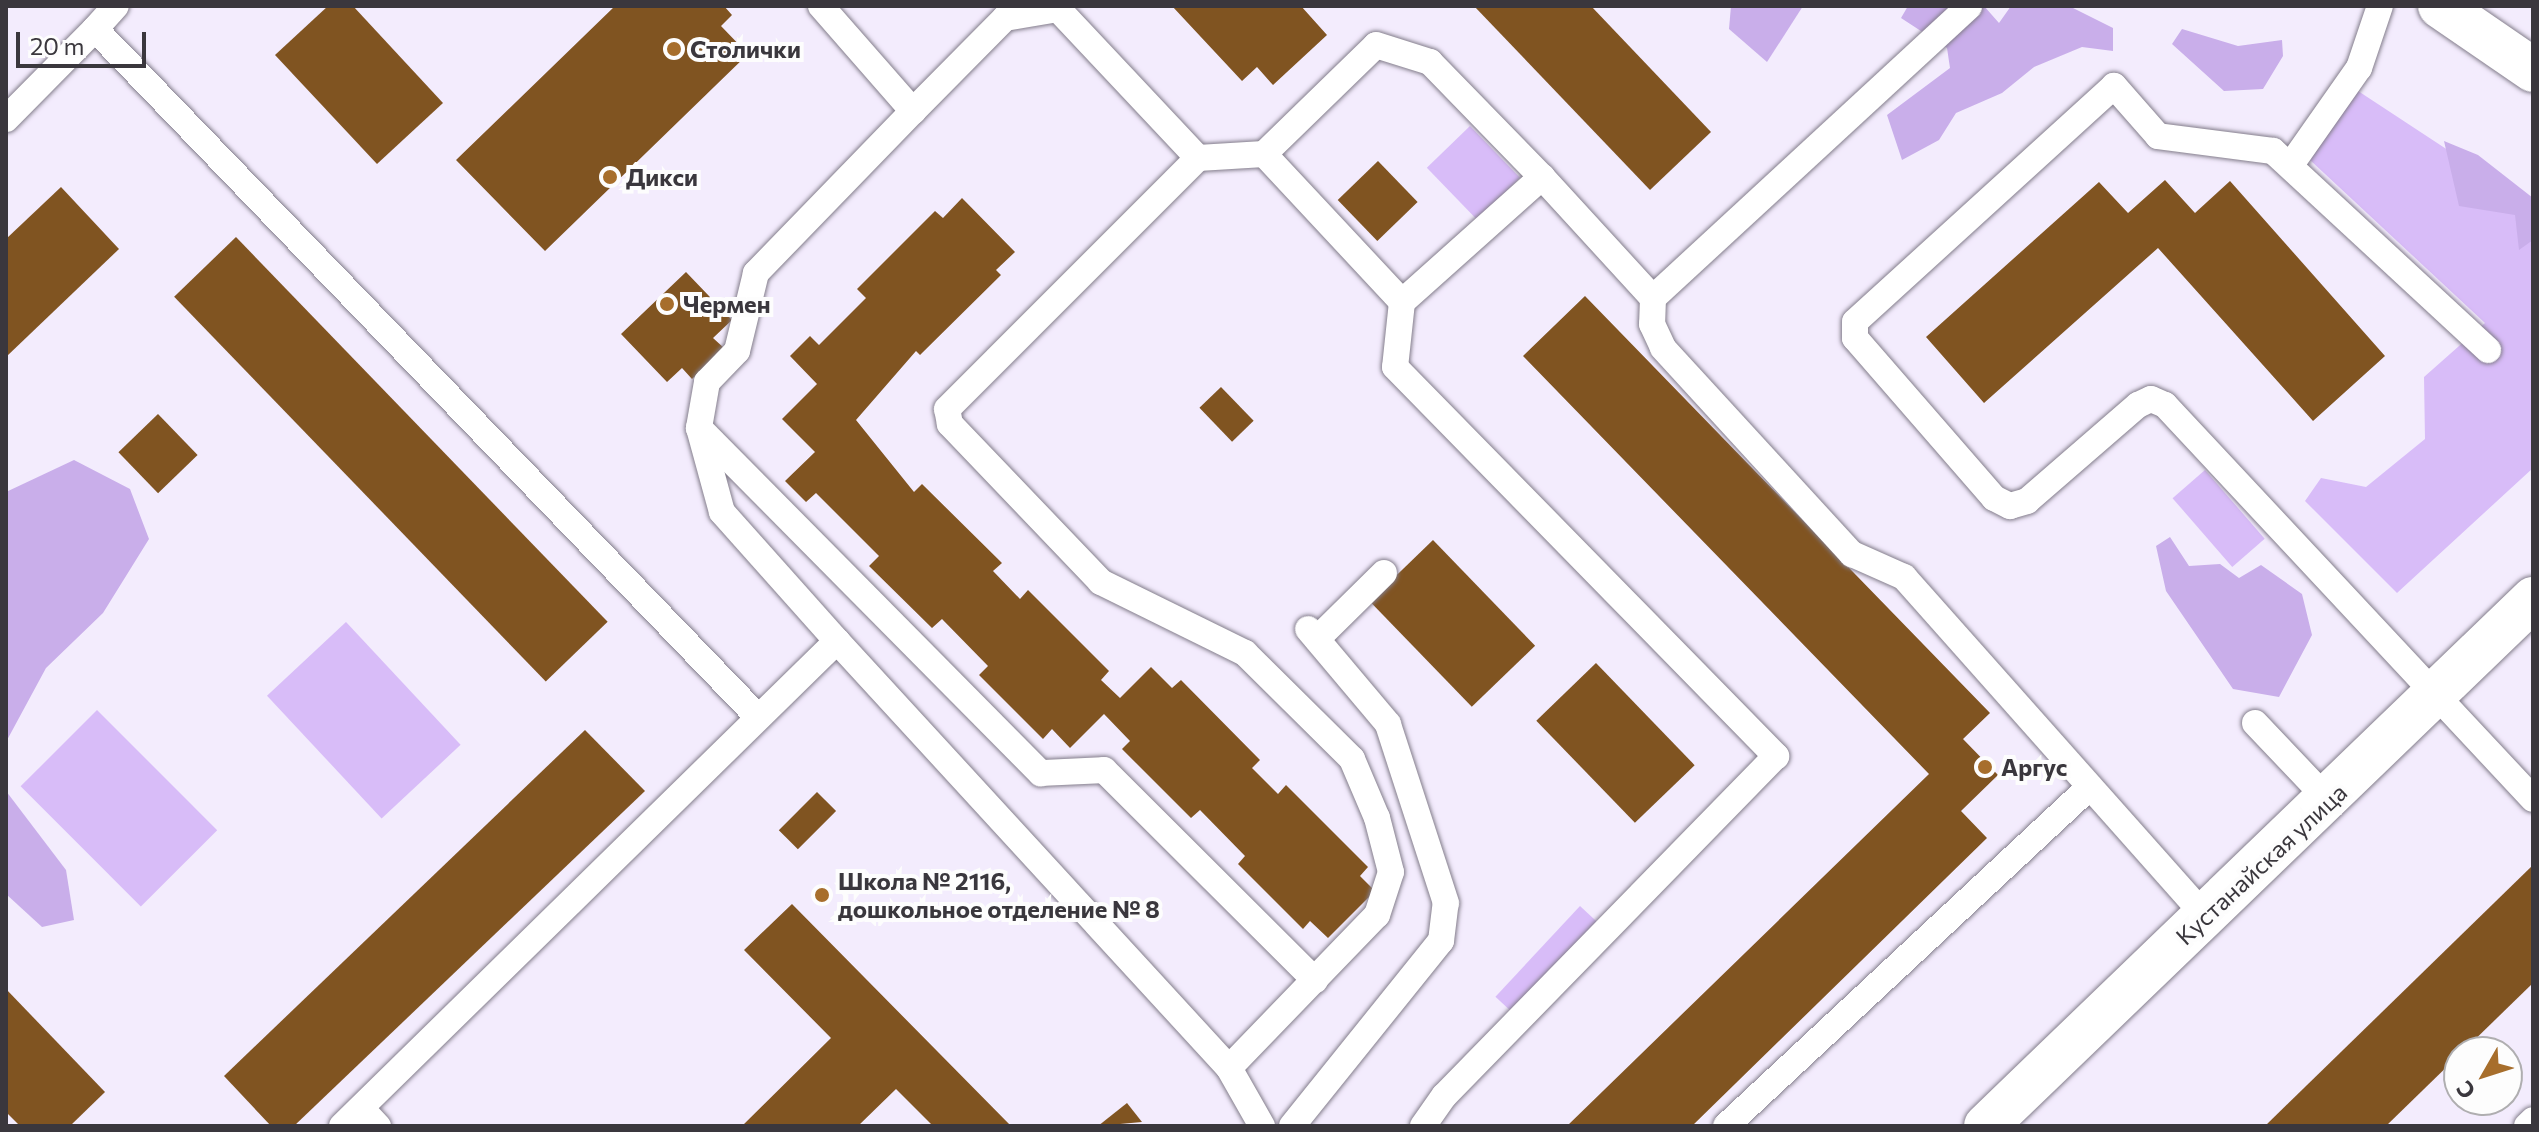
<!DOCTYPE html>
<meta charset="utf-8">
<style>
body{margin:0}
#map{position:relative;width:2539px;height:1132px;overflow:hidden;background:#f3ecfd;font-family:Commissioner,sans-serif}
div>[style]{position:absolute}
.green>*{inset:0;background:#d8bcf8;transform-origin:0 0}
.forest>*{inset:0;background:#c9aeea}
.building>*{inset:0;background:#805421;transform-origin:0 0}
.roads{filter:drop-shadow(0 0 2px #837d8b) drop-shadow(0 0 2px #837d8b)}
.service>*{height:26px;margin:-13px;padding:0 13px;transform-origin:13px;border-radius:13px;background:#fff}
.minor>*{height:44px;margin:-22px;padding:0 22px;transform-origin:22px;border-radius:22px;background:#fff}
.tertiary>*{height:44px;margin:-22px;padding:0 22px;transform-origin:22px;border-radius:22px;background:#fff}
.dots>*{width:22px;height:22px;translate:-50% -50%;box-sizing:border-box;border:4px solid #fdfdfd;border-radius:50%}
span{translate:-50% -50%;white-space:nowrap;text-align:center;line-height:1.15;-webkit-text-stroke:8px #fdfdfd;paint-order:stroke}
.poi-label{font-size:24px;color:#3a373d;font-weight:700}
.left{translate:0 -50%;text-align:left}
.street-label{font-size:24px;color:#3a373d}
.frame{position:absolute;inset:0;border:8px solid #3a373d;pointer-events:none}
.north{position:absolute;left:2443px;top:1036px;width:80px;height:80px;box-sizing:border-box;background:#fdfdfd;border:2px solid #afaeb0;border-radius:50%;rotate:231deg;font-size:22px;font-weight:700;line-height:32px;text-align:center;color:#3a373d}
.north::after{content:'';display:block;margin:auto;width:28px;height:36px;background:#a76e2c;clip-path:polygon(50% 0,100% 100%,50% 72%,0 100%)}
.scale{position:absolute;left:16px;top:32px;width:130px;height:36px;box-sizing:border-box;border:4px solid #3a373d;border-top:0;padding-left:10px;font-size:24px;line-height:28px;white-space:nowrap;color:#3a373d;-webkit-text-stroke:6px #fdfdfd;paint-order:stroke}
</style>
<div id="map">
<div class="green">
<i style="clip-path:polygon(2352px 87px,2533px 206px,2533px 468px,2397px 593px,2305px 501px,2321px 478px,2366px 487px,2425px 439px,2424px 377px,2485px 323px,2310px 160px)"></i>
<i style="left:1470px;top:126px;width:72px;height:60px;rotate:46deg"></i>
<i style="left:2205px;top:470px;width:91px;height:43px;rotate:49deg"></i>
<i style="left:346px;top:622px;width:168px;height:108px;rotate:47deg"></i>
<i style="left:97px;top:710px;width:170px;height:108px;rotate:45deg"></i>
<i style="left:1580px;top:906px;width:25px;height:124px;rotate:43deg"></i>
</div>
<div class="forest">
<i style="clip-path:polygon(1731px 6px,1803px 6px,1767px 62px,1729px 29px)"></i>
<i style="clip-path:polygon(1908px 6px,1984px 6px,1999px 23px,2011px 6px,2069px 6px,2113px 28px,2113px 51px,2082px 47px,2034px 67px,2002px 93px,1956px 113px,1939px 140px,1902px 160px,1887px 115px,1950px 68px,1947px 48px,1901px 18px)"></i>
<i style="clip-path:polygon(2182px 29px,2238px 46px,2282px 40px,2283px 56px,2263px 89px,2224px 91px,2172px 44px)"></i>
<i style="clip-path:polygon(2444px 141px,2478px 155px,2533px 198px,2533px 240px,2519px 250px,2515px 215px,2459px 206px)"></i>
<i style="clip-path:polygon(74px 460px,130px 489px,149px 539px,103px 613px,46px 668px,6px 742px,6px 492px)"></i>
<i style="clip-path:polygon(2170px 537px,2189px 566px,2220px 564px,2239px 578px,2261px 565px,2302px 594px,2312px 635px,2279px 697px,2233px 689px,2166px 591px,2156px 546px)"></i>
<i style="clip-path:polygon(6px 791px,66px 870px,74px 920px,42px 927px,6px 894px)"></i>
</div>
<div class="building">
<i style="clip-path:polygon(328px 6px,353px 6px,443px 103px,377px 164px,275px 55px)"></i>
<i style="clip-path:polygon(615px 6px,724px 6px,732px 15px,721px 26px,748px 54px,545px 251px,456px 160px)"></i>
<i style="clip-path:polygon(1172px 6px,1301px 6px,1327px 35px,1273px 85px,1257px 67px,1242px 81px)"></i>
<i style="clip-path:polygon(1474px 6px,1591px 6px,1711px 132px,1650px 190px)"></i>
<i style="left:1378px;top:161px;width:57px;height:56px;rotate:46deg"></i>
<i style="clip-path:polygon(2165px 180px,2195px 213px,2230px 181px,2385px 356px,2313px 421px,2158px 248px,1984px 403px,1926px 337px,2099px 182px,2128px 213px)"></i>
<i style="clip-path:polygon(61px 187px,119px 249px,6px 357px,6px 239px)"></i>
<i style="clip-path:polygon(962px 198px,1015px 252px,996px 270px,1001px 275px,920px 355px,916px 351px,856px 420px,914px 492px,922px 484px,1002px 563px,993px 571px,1020px 599px,1028px 590px,1109px 671px,1101px 680px,1120px 698px,1151px 667px,1172px 688px,1181px 680px,1260px 760px,1252px 768px,1278px 794px,1286px 785px,1368px 867px,1360px 876px,1375px 891px,1328px 938px,1310px 921px,1303px 929px,1238px 864px,1245px 856px,1200px 810px,1191px 818px,1122px 749px,1130px 741px,1104px 714px,1070px 748px,1052px 729px,1043px 739px,979px 675px,988px 666px,942px 619px,932px 628px,869px 566px,879px 556px,816px 493px,806px 502px,785px 481px,815px 452px,782px 419px,817px 384px,790px 356px,810px 336px,819px 345px,866px 298px,857px 289px,935px 211px,943px 218px)"></i>
<i style="left:236px;top:237px;width:535px;height:86px;rotate:46deg"></i>
<i style="clip-path:polygon(686px 272px,732px 320px,713px 338px,724px 348px,692px 379px,682px 368px,667px 382px,621px 334px)"></i>
<i style="clip-path:polygon(1585px 296px,1990px 713px,1963px 739px,1998px 775px,1961px 811px,1987px 838px,1692px 1126px,1567px 1126px,1929px 774px,1523px 356px)"></i>
<i style="left:1221px;top:387px;width:47px;height:30px;rotate:46deg"></i>
<i style="left:158px;top:414px;width:57px;height:55px;rotate:46deg"></i>
<i style="left:1433px;top:540px;width:147px;height:88px;rotate:46deg"></i>
<i style="left:1596px;top:663px;width:142px;height:83px;rotate:46deg"></i>
<i style="clip-path:polygon(585px 730px,645px 791px,294px 1126px,271px 1126px,224px 1076px)"></i>
<i style="left:817px;top:792px;width:27px;height:54px;rotate:45deg"></i>
<i style="clip-path:polygon(2533px 865px,2533px 983px,2386px 1126px,2265px 1126px)"></i>
<i style="clip-path:polygon(792px 904px,1011px 1126px,933px 1126px,896px 1089px,858px 1126px,742px 1126px,831px 1038px,744px 950px)"></i>
<i style="clip-path:polygon(6px 989px,105px 1092px,70px 1126px,20px 1126px,6px 1112px)"></i>
<i style="clip-path:polygon(1127px 1103px,1142px 1122px,1098px 1126px)"></i>
</div>
<div class="roads">
<div class="service">
<i style="left:821px;top:6px;width:140px;rotate:48.8deg"></i>
<i style="left:913px;top:111px;width:226px;rotate:134.1deg"></i>
<i style="left:756px;top:273px;width:80px;rotate:103.7deg"></i>
<i style="left:737px;top:351px;width:43px;rotate:134.1deg"></i>
<i style="left:707px;top:382px;width:47px;rotate:99.9deg"></i>
<i style="left:699px;top:428px;width:87px;rotate:74.7deg"></i>
<i style="left:722px;top:512px;width:173px;rotate:48.3deg"></i>
<i style="left:95px;top:29px;width:31px;rotate:-48deg"></i>
<i style="left:913px;top:111px;width:131px;rotate:-45.3deg"></i>
<i style="left:1005px;top:18px;width:54px;rotate:-9.6deg"></i>
<i style="left:1058px;top:9px;width:204px;rotate:46.8deg"></i>
<i style="left:6px;top:119px;width:127px;rotate:-45.3deg"></i>
<i style="left:95px;top:29px;width:954px;rotate:46.06deg"></i>
<i style="left:1264px;top:154px;width:202px;rotate:47deg"></i>
<i style="left:1402px;top:302px;width:65px;rotate:96.1deg"></i>
<i style="left:1395px;top:367px;width:545px;rotate:45.6deg"></i>
<i style="left:1776px;top:756px;width:475px;rotate:134.3deg"></i>
<i style="left:1444px;top:1096px;width:37px;rotate:125deg"></i>
<i style="left:2290px;top:166px;width:120px;rotate:-54.9deg"></i>
<i style="left:2359px;top:68px;width:65px;rotate:-71.3deg"></i>
<i style="left:1653px;top:298px;width:430px;rotate:-42.7deg"></i>
<i style="left:1402px;top:302px;width:188px;rotate:-41.8deg"></i>
<i style="left:2488px;top:350px;width:293px;rotate:-137.2deg"></i>
<i style="left:2273px;top:151px;width:116px;rotate:-172.6deg"></i>
<i style="left:2158px;top:136px;width:67px;rotate:-131.3deg"></i>
<i style="left:2114px;top:86px;width:350px;rotate:137.7deg"></i>
<i style="left:1855px;top:322px;width:16px;rotate:90deg"></i>
<i style="left:1855px;top:338px;width:212px;rotate:49deg"></i>
<i style="left:1994px;top:498px;width:18px;rotate:27deg"></i>
<i style="left:2010px;top:506px;width:18px;rotate:-16deg"></i>
<i style="left:2027px;top:501px;width:147px;rotate:-40.9deg"></i>
<i style="left:2138px;top:405px;width:14px;rotate:-25deg"></i>
<i style="left:2151px;top:399px;width:15px;rotate:23deg"></i>
<i style="left:2165px;top:405px;width:539px;rotate:46.95deg"></i>
<i style="left:699px;top:428px;width:486px;rotate:45.3deg"></i>
<i style="left:1041px;top:773px;width:63px;rotate:-2.7deg"></i>
<i style="left:1104px;top:770px;width:298px;rotate:44.9deg"></i>
<i style="left:1317px;top:639px;width:94px;rotate:-44.6deg"></i>
<i style="left:2255px;top:723px;width:106px;rotate:46.5deg"></i>
<i style="left:1229px;top:1068px;width:213px;rotate:-46deg"></i>
<i style="left:1377px;top:915px;width:45px;rotate:-72deg"></i>
<i style="left:1391px;top:872px;width:56px;rotate:-104.5deg"></i>
<i style="left:1377px;top:818px;width:64px;rotate:-113deg"></i>
<i style="left:1352px;top:759px;width:151px;rotate:-135.3deg"></i>
<i style="left:1245px;top:653px;width:161px;rotate:-153.8deg"></i>
<i style="left:1101px;top:582px;width:219px;rotate:-133.7deg"></i>
<i style="left:950px;top:424px;width:15px;rotate:-101deg"></i>
<i style="left:947px;top:409px;width:355px;rotate:-45deg"></i>
<i style="left:1198px;top:158px;width:66px;rotate:-3.5deg"></i>
<i style="left:1264px;top:154px;width:156px;rotate:-44.2deg"></i>
<i style="left:1376px;top:45px;width:57px;rotate:17.5deg"></i>
<i style="left:1430px;top:62px;width:161px;rotate:45.8deg"></i>
<i style="left:1542px;top:177px;width:164px;rotate:47.5deg"></i>
<i style="left:1653px;top:298px;width:26px;rotate:92deg"></i>
<i style="left:1652px;top:324px;width:26px;rotate:65deg"></i>
<i style="left:1663px;top:348px;width:280px;rotate:47.5deg"></i>
<i style="left:1852px;top:554px;width:57px;rotate:23.9deg"></i>
<i style="left:1904px;top:577px;width:453px;rotate:48.4deg"></i>
<i style="left:361px;top:1108px;width:25px;rotate:47deg"></i>
<i style="left:342px;top:1126px;width:693px;rotate:-44.42deg"></i>
<i style="left:837px;top:641px;width:580px;rotate:47.45deg"></i>
<i style="left:1229px;top:1068px;width:67px;rotate:60.4deg"></i>
<i style="left:1292px;top:1126px;width:238px;rotate:-51.2deg"></i>
<i style="left:1441px;top:941px;width:38px;rotate:-83deg"></i>
<i style="left:1446px;top:903px;width:188px;rotate:-108deg"></i>
<i style="left:1388px;top:724px;width:124px;rotate:-130.1deg"></i>
<i style="left:1726px;top:1126px;width:497px;rotate:-43deg"></i>
<i style="left:2527px;top:1126px;width:8px;rotate:-45deg"></i>
</div>
<div class="minor">
<i style="left:1986px;top:1126px;width:760px;rotate:-43.93deg"></i>
</div>
<div class="tertiary">
<i style="left:2440px;top:6px;width:113px;rotate:34.5deg"></i>
</div>
</div>
<div class="dots">
<i style="left:674px;top:49px;background:#a76e2c"></i>
<i style="left:610px;top:177px;background:#a76e2c"></i>
<i style="left:667px;top:304px;background:#a76e2c"></i>
<i style="left:1985px;top:767px;background:#a76e2c"></i>
<i style="left:822px;top:895px;background:#a76e2c"></i>
</div>
<div class="poi-label">
<span class="left" style="left:690px;top:49px">Столички</span>
<span class="left" style="left:626px;top:177px">Дикси</span>
<span class="left" style="left:683px;top:304px">Чермен</span>
<span class="left" style="left:2001px;top:767px">Аргус</span>
<span class="left" style="left:838px;top:895px">Школа № 2116,<br>дошкольное отделение № 8</span>
</div>
<div class="street-label">
<span style="left:2261px;top:864px;rotate:-43deg">Кустанайская улица</span>
</div>
<div class="frame"></div>
<div class="north">С</div>
<div class="scale">20 m</div>
</div>
